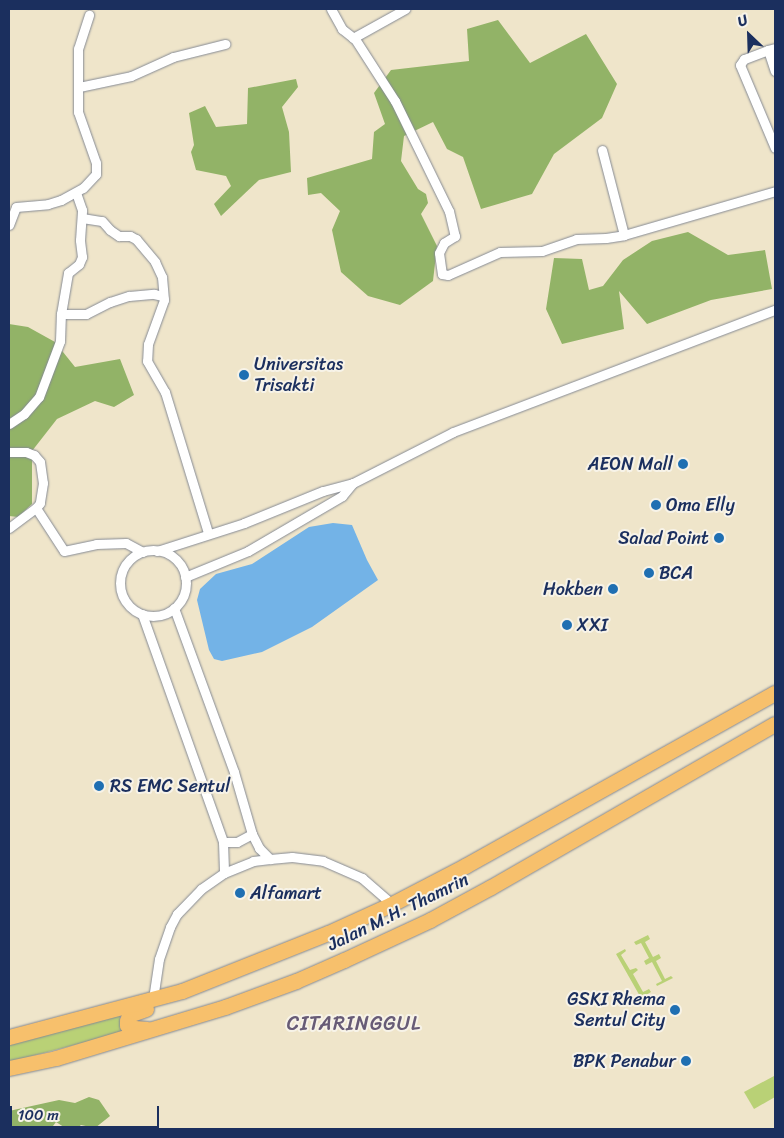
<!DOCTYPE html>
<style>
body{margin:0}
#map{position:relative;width:784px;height:1138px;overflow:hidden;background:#efe5ca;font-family:Sriracha,sans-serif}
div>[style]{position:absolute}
.green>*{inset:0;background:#b9d176}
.forest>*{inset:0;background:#92b367}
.water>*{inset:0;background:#73b3e7}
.roads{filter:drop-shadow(0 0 1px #858a94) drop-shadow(0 0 1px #858a94)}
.street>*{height:9px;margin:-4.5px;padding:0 4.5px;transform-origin:4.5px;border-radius:4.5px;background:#fff}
.street>.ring{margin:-4.5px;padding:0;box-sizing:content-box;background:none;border:9px solid #fff;border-radius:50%}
.primary>*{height:15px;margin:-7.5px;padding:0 7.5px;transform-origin:7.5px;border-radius:7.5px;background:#f7c06c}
.dots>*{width:14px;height:14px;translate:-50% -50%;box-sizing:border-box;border:2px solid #f7f3e8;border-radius:50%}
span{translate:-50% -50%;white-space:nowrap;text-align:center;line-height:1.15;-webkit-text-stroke:4px #f7f3e8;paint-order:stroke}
.poi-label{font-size:18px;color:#1b2f5e}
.left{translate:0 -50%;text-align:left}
.right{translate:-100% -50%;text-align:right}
.street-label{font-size:18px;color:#1b2f5e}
.quarter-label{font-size:20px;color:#675b76;letter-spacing:1px}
.frame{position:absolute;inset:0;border:10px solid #1b2f5e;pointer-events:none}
.north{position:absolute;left:724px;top:10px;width:50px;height:50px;-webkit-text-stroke:4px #f7f3e8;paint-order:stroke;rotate:336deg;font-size:14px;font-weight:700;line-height:20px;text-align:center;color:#1b2f5e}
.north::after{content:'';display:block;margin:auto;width:18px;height:22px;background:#1b2f5e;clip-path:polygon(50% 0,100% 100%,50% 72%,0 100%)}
.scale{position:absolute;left:10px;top:1106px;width:149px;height:22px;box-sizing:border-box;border:2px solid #1b2f5e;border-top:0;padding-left:6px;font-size:15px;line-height:18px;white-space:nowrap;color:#1b2f5e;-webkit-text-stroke:4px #f7f3e8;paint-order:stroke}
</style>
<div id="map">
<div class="green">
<i style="clip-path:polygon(648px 935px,650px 939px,645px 942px,653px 957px,659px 954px,661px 958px,656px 961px,665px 979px,671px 976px,673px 978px,657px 986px,656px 984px,662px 981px,652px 962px,646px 965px,644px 961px,649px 958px,641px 943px,636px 945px,634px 942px)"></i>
<i style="clip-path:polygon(625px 949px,626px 951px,621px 955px,630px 970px,636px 968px,638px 970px,633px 974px,643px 992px,649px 989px,651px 992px,641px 998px,616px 954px)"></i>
<i style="clip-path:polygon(120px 1015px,120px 1027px,128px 1031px,9px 1062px,9px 1043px)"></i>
<i style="clip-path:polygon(774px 1076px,775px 1097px,754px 1109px,744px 1092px)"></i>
</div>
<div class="forest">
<i style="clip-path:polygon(498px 20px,530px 63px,586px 34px,617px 84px,602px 118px,554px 154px,532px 194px,481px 209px,463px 157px,447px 149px,433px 122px,404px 136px,401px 161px,418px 189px,426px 194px,428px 203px,421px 214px,437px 246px,433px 281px,400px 305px,368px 296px,341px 272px,332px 230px,340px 211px,321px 193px,308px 195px,307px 178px,372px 159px,374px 132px,385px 124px,374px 93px,391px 70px,469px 61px,467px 29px)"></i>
<i style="clip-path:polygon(296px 79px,298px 87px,282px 107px,289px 132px,291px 172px,259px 180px,221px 216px,214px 204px,231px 186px,226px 176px,196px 170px,191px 152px,194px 145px,189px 113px,205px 106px,216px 127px,247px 124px,248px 88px)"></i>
<i style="clip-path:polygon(688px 232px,728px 255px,765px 250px,772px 289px,711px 300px,647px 324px,619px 291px,624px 329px,562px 344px,546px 309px,554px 258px,582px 259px,589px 290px,603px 286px,623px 260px,652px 241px)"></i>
<i style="clip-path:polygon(9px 324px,28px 327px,55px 342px,75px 367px,120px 359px,134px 395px,114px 407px,95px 401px,57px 419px,32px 451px,32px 504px,18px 517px,9px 516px)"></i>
<i style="clip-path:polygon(89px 1097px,99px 1100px,110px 1116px,95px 1128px,81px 1125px,76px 1129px,67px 1129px,56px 1122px,53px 1126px,56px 1129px,9px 1129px,11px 1126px,9px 1125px,9px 1111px,59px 1100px,75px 1103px)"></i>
</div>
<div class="water">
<i style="clip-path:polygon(333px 523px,352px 525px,367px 560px,378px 580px,312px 627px,262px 652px,222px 661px,214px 659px,209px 650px,197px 600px,200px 589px,216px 574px,252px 564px,309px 527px)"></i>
</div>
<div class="roads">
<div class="street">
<i style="left:331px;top:9px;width:23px;rotate:61deg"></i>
<i style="left:342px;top:29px;width:16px;rotate:38deg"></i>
<i style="left:355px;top:39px;width:74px;rotate:57.2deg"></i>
<i style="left:395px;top:101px;width:123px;rotate:63.9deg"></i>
<i style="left:449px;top:211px;width:26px;rotate:77deg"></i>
<i style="left:455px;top:236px;width:13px;rotate:148deg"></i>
<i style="left:444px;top:243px;width:11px;rotate:117deg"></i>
<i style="left:439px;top:253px;width:21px;rotate:82deg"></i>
<i style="left:442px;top:274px;width:6px;rotate:9deg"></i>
<i style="left:448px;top:275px;width:57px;rotate:-23.9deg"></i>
<i style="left:500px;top:252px;width:42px;rotate:-1.4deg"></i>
<i style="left:542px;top:251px;width:36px;rotate:-19deg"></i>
<i style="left:576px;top:239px;width:30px;rotate:-2deg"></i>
<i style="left:606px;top:238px;width:18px;rotate:-9deg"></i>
<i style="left:624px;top:235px;width:157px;rotate:-16.2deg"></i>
<i style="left:353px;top:38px;width:60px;rotate:-29.1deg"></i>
<i style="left:775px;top:48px;width:7px;rotate:164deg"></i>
<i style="left:768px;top:50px;width:22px;rotate:72deg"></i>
<i style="left:768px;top:50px;width:26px;rotate:159deg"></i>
<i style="left:744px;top:59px;width:7px;rotate:124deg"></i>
<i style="left:740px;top:65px;width:90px;rotate:67.1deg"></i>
<i style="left:79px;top:87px;width:53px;rotate:-11.9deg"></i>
<i style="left:131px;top:76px;width:46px;rotate:-24.3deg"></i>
<i style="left:173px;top:57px;width:54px;rotate:-14deg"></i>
<i style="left:602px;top:150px;width:88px;rotate:75.5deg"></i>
<i style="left:82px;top:218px;width:20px;rotate:9deg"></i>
<i style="left:102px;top:221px;width:12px;rotate:48deg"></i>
<i style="left:110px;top:230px;width:11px;rotate:34deg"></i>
<i style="left:119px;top:236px;width:11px"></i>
<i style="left:130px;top:236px;width:7px;rotate:27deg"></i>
<i style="left:136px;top:239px;width:30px;rotate:50deg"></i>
<i style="left:155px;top:262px;width:17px;rotate:65deg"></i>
<i style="left:162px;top:277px;width:21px;rotate:85deg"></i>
<i style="left:9px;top:225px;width:19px;rotate:-69deg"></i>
<i style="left:16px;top:207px;width:32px;rotate:-5deg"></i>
<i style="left:48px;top:204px;width:14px;rotate:-17deg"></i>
<i style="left:61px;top:200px;width:25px;rotate:-29deg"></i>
<i style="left:83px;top:188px;width:19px;rotate:-47deg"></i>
<i style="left:96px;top:174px;width:11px;rotate:-90deg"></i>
<i style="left:96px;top:163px;width:54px;rotate:-109.4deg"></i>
<i style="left:78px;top:112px;width:63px;rotate:-90deg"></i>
<i style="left:78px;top:49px;width:36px;rotate:-72deg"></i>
<i style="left:61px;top:314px;width:25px"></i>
<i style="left:86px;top:314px;width:27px;rotate:-27deg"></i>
<i style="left:110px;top:302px;width:20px;rotate:-18deg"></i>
<i style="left:129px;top:296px;width:25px;rotate:-5deg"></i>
<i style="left:154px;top:294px;width:9px;rotate:13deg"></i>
<i style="left:163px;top:296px;width:4px;rotate:76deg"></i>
<i style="left:164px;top:300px;width:47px;rotate:110deg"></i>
<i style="left:148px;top:344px;width:17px;rotate:93deg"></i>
<i style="left:147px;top:361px;width:36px;rotate:60deg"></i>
<i style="left:165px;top:392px;width:147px;rotate:73deg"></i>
<i style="left:9px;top:424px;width:18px;rotate:-34deg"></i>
<i style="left:24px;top:414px;width:23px;rotate:-49deg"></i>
<i style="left:39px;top:397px;width:60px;rotate:-69.4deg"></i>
<i style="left:60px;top:341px;width:27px;rotate:-88deg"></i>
<i style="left:61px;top:314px;width:42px;rotate:-80.3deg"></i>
<i style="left:68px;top:273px;width:14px;rotate:-39deg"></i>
<i style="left:79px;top:264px;width:8px;rotate:-67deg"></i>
<i style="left:82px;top:257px;width:17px;rotate:-97deg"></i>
<i style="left:80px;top:240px;width:30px;rotate:-86deg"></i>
<i style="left:82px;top:210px;width:18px;rotate:-109deg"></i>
<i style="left:9px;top:452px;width:17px"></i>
<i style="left:26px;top:452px;width:9px;rotate:21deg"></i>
<i style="left:34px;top:455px;width:9px;rotate:49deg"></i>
<i style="left:40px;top:462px;width:21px;rotate:82deg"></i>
<i style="left:43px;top:483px;width:20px;rotate:99deg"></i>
<i style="left:40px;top:503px;width:6px;rotate:129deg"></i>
<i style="left:36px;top:508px;width:51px;rotate:56.9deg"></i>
<i style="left:64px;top:551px;width:33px;rotate:-12deg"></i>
<i style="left:96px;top:544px;width:30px;rotate:-2deg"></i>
<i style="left:126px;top:543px;width:19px;rotate:28deg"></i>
<i style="left:9px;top:528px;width:34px;rotate:-37deg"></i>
<i class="ring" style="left:120px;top:550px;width:57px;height:57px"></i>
<i style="left:157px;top:551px;width:91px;rotate:-17.8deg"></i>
<i style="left:244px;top:523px;width:85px;rotate:-22.1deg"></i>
<i style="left:323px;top:491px;width:31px;rotate:-15deg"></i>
<i style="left:353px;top:483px;width:112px;rotate:-27deg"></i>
<i style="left:453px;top:432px;width:344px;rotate:-20.8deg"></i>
<i style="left:185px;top:577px;width:68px;rotate:-22.4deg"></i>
<i style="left:248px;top:551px;width:109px;rotate:-30.3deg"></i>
<i style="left:342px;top:496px;width:17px;rotate:-50deg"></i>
<i style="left:174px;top:608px;width:175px;rotate:69.9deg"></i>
<i style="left:234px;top:772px;width:65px;rotate:73.8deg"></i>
<i style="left:252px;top:834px;width:16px;rotate:63deg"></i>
<i style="left:259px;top:848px;width:16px;rotate:45deg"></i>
<i style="left:142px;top:614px;width:242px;rotate:70.4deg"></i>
<i style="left:223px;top:842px;width:31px;rotate:88deg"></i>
<i style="left:223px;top:842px;width:14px"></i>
<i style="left:237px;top:842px;width:17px;rotate:-28deg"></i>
<i style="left:153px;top:999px;width:40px;rotate:-81.5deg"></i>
<i style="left:159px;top:959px;width:34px;rotate:-71deg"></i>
<i style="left:170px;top:927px;width:15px;rotate:-62deg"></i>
<i style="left:177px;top:914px;width:35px;rotate:-46deg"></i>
<i style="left:201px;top:889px;width:28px;rotate:-35deg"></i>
<i style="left:224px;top:873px;width:31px;rotate:-22deg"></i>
<i style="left:253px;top:861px;width:17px;rotate:-7deg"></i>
<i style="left:270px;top:859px;width:22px;rotate:-5deg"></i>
<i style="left:292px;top:857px;width:31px;rotate:7deg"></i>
<i style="left:323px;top:861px;width:43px;rotate:23.6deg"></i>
<i style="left:362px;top:878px;width:40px;rotate:41deg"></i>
</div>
<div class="primary">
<i style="left:146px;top:1009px;width:18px;rotate:161deg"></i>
<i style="left:129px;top:1015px;width:6px;rotate:108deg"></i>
<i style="left:127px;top:1021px;width:4px;rotate:90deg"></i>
<i style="left:127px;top:1025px;width:8px;rotate:23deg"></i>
<i style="left:134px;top:1028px;width:13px;rotate:4deg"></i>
<i style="left:9px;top:1037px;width:179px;rotate:-14.9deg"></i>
<i style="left:182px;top:991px;width:157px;rotate:-21.7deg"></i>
<i style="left:328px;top:933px;width:70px;rotate:-24.4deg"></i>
<i style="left:392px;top:904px;width:82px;rotate:-27.5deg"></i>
<i style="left:465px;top:866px;width:355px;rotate:-29.2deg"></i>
<i style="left:9px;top:1068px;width:48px;rotate:-12deg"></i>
<i style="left:56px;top:1058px;width:177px;rotate:-16.8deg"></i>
<i style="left:225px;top:1007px;width:76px;rotate:-20.1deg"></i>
<i style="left:296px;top:981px;width:52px;rotate:-23.6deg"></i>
<i style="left:344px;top:960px;width:95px;rotate:-24.9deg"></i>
<i style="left:430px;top:920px;width:69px;rotate:-28.4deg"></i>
<i style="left:491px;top:887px;width:327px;rotate:-29.9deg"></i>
</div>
</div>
<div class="dots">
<i style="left:244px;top:375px;background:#1f6fb2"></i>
<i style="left:683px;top:464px;background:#1f6fb2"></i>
<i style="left:656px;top:505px;background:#1f6fb2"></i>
<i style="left:719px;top:538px;background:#1f6fb2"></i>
<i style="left:649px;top:573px;background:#1f6fb2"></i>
<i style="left:613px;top:589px;background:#1f6fb2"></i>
<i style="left:567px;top:625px;background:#1f6fb2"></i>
<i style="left:99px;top:786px;background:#1f6fb2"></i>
<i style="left:240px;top:893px;background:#1f6fb2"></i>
<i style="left:675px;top:1010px;background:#1f6fb2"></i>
<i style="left:686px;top:1061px;background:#1f6fb2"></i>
</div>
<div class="poi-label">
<span class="left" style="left:254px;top:375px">Universitas<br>Trisakti</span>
<span class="right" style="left:673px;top:464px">AEON Mall</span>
<span class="left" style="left:666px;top:505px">Oma Elly</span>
<span class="right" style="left:709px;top:538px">Salad Point</span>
<span class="left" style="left:659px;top:573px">BCA</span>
<span class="right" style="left:603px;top:589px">Hokben</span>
<span class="left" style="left:577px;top:625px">XXI</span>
<span class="left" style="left:110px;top:786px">RS EMC Sentul</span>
<span class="left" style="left:250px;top:893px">Alfamart</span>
<span class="right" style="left:665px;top:1010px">GSKI Rhema<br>Sentul City</span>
<span class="right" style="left:676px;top:1061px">BPK Penabur</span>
</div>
<div class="street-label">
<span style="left:398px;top:912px;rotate:-26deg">Jalan M.H. Thamrin</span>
</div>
<div class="quarter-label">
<span style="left:354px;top:1023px">CITARINGGUL</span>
</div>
<div class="frame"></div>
<div class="north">U</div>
<div class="scale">100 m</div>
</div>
